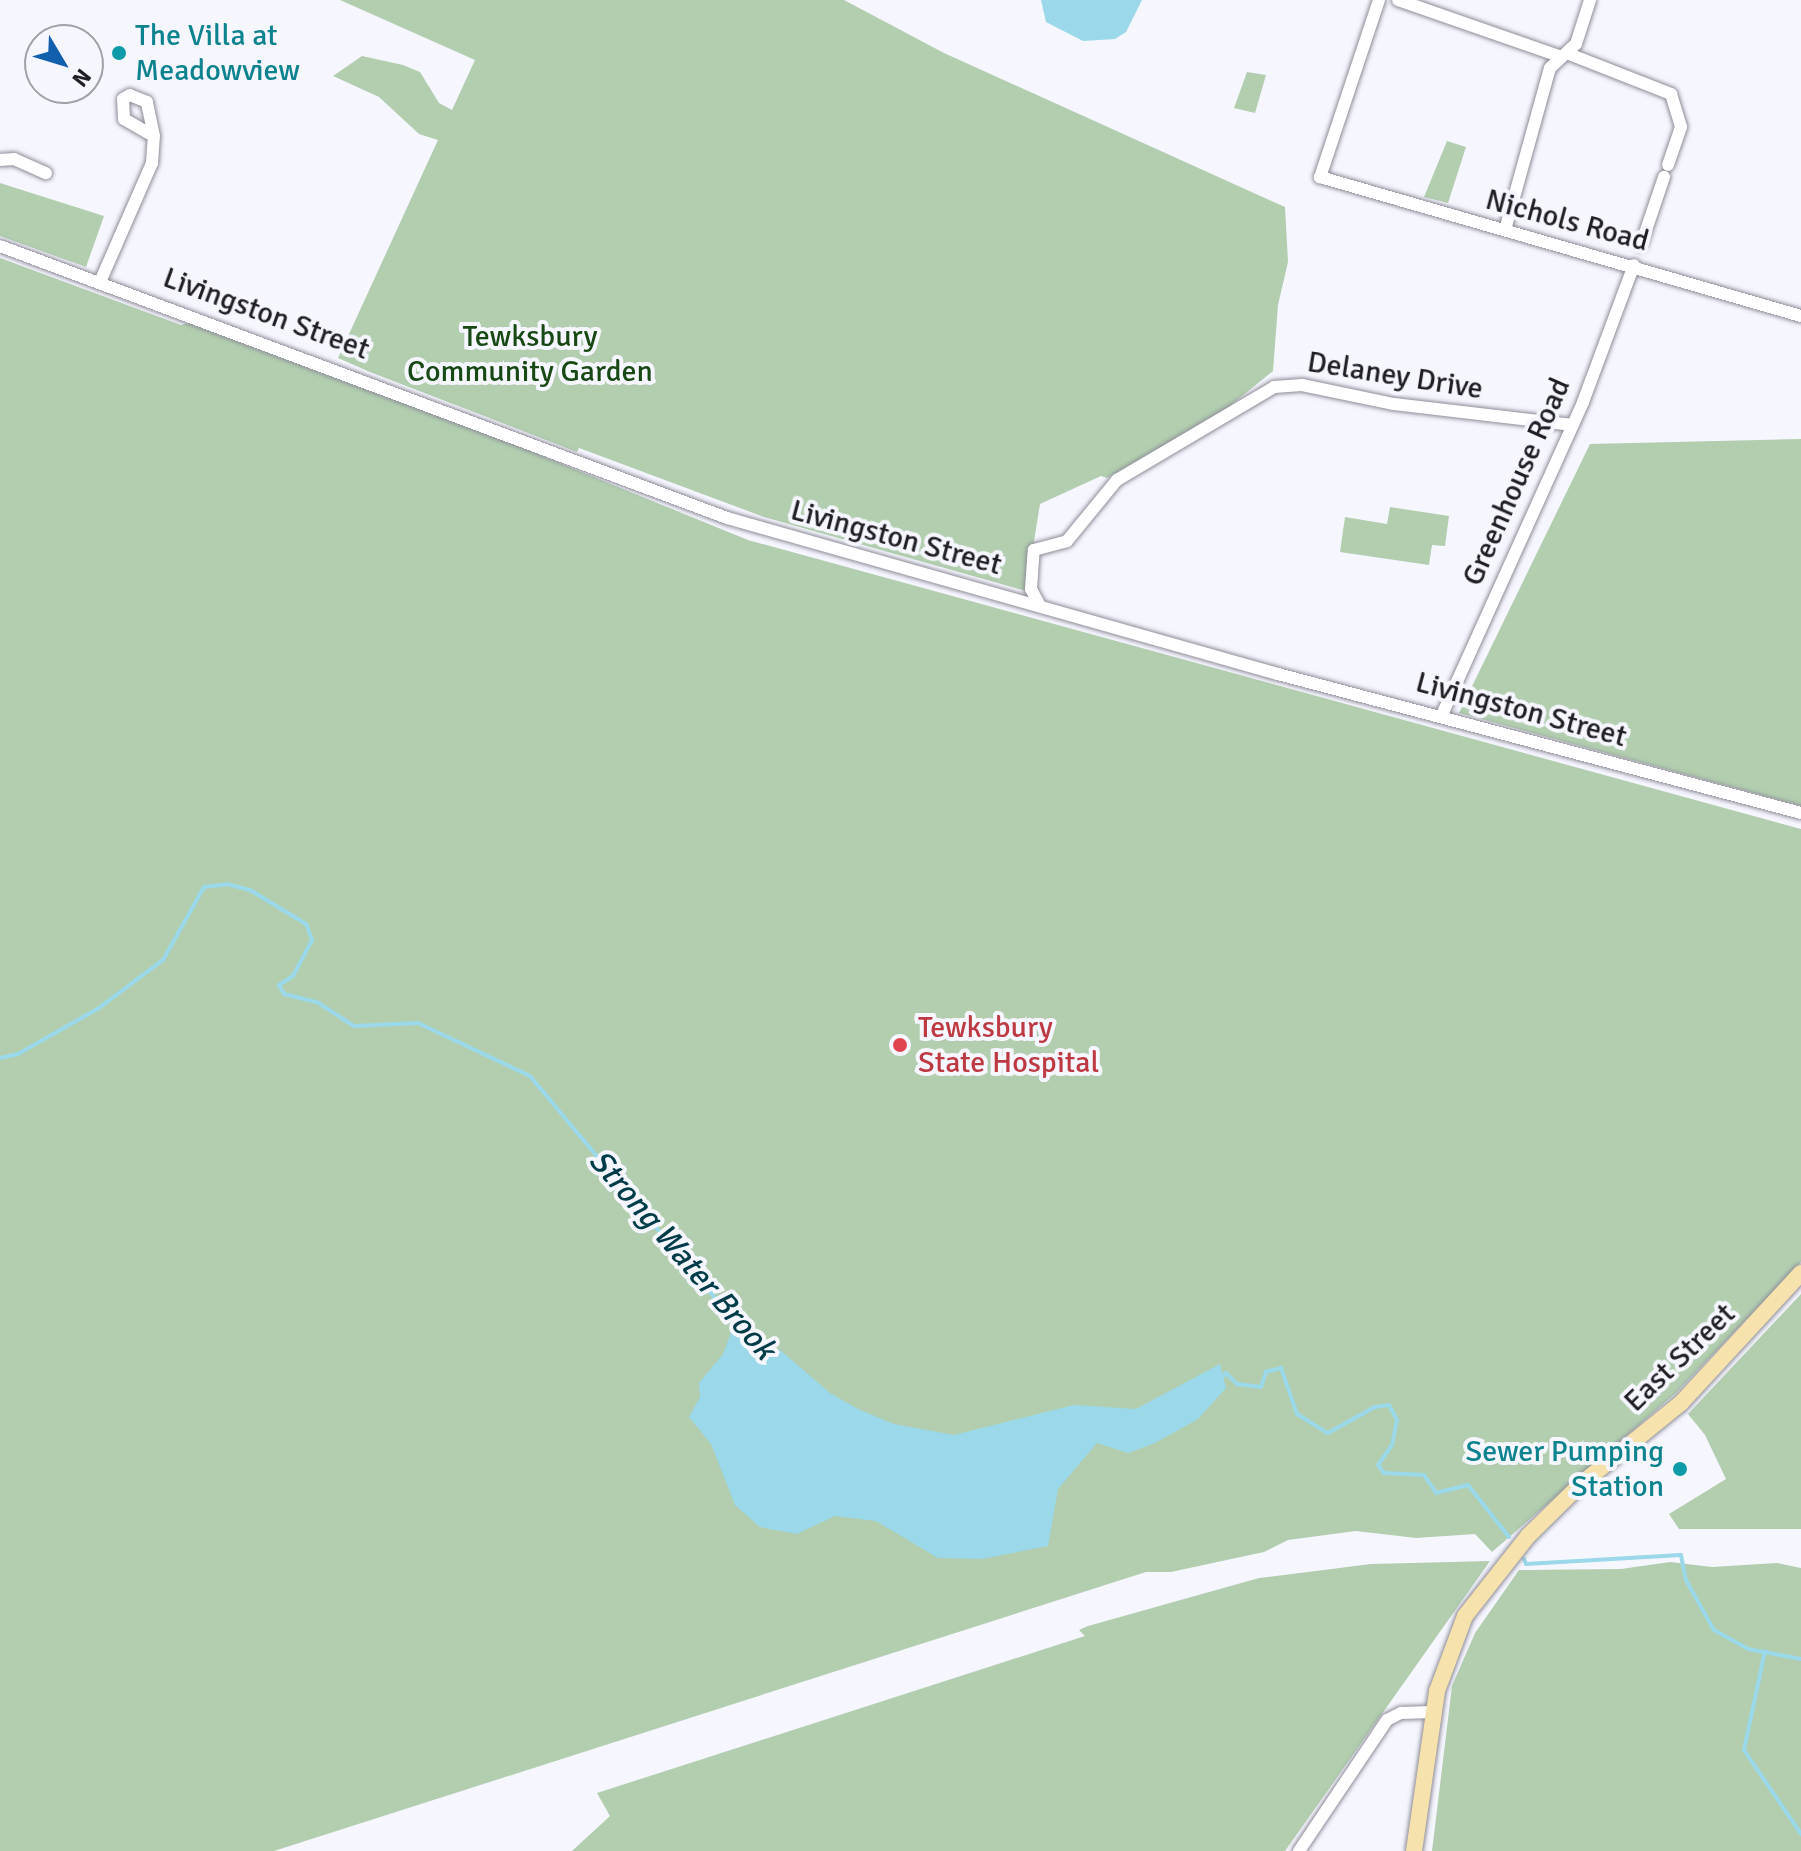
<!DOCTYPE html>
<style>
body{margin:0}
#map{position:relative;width:1801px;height:1851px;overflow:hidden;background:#f6f6ff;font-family:Signika,sans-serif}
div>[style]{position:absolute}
.green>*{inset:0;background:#b2ceaf}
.water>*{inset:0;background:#9ad8ea}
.stream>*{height:4px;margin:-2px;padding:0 2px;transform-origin:2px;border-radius:2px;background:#9ad8ea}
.roads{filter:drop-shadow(0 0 2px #8e8d98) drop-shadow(0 0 2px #8e8d98)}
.minor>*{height:12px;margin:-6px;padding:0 6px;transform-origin:6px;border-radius:6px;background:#fff}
.major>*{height:16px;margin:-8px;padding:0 8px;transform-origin:8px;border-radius:8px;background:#f5e2ac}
.dots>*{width:22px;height:22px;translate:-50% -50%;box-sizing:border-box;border:4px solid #f6f6ff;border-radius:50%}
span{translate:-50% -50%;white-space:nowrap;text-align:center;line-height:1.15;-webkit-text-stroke:8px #f6f6ff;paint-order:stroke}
.culture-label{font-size:30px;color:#0d838f}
.left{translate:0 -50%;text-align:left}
.right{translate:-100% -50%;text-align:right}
.street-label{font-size:30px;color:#1f1e23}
.park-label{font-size:30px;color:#184915}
.health-label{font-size:30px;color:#be3a42}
.water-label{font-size:32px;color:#003b49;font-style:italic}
.north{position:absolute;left:24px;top:24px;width:80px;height:80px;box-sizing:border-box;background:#f6f6ff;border:2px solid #a0a0a7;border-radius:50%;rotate:128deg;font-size:22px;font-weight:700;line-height:32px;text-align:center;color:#1f1e23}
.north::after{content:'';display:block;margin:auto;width:28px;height:36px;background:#125fae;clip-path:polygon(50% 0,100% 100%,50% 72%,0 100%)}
</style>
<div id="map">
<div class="green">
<i style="clip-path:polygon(340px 0,844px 0,944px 53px,1285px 207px,1288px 262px,1278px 305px,1273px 371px,1225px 410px,1107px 478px,1101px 476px,1040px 504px,1026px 591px,764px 517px,579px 448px,577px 452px,370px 372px,338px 358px,438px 140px,419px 134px,379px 97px,333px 76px,362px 56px,403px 65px,420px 72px,439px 103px,452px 110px,475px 60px)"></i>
<i style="clip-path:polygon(1247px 72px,1266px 75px,1255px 113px,1234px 108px)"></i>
<i style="clip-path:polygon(1447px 141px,1466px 147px,1448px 203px,1424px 197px)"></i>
<i style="clip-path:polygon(0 183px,104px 216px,86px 267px,0 236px)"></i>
<i style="clip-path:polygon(0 258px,181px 325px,192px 322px,476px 429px,748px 540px,1801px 829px,1801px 1262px,1676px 1393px,1492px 1552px,1475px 1534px,1416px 1538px,1356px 1531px,1288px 1540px,1264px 1552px,1171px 1572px,1146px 1572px,274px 1851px,0 1851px)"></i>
<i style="clip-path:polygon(1801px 439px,1801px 806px,1459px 713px,1590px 444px)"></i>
<i style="clip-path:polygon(1390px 507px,1449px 516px,1445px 546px,1432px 545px,1429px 565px,1340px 552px,1345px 517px,1387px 524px)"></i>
<i style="clip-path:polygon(1801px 1294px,1801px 1529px,1679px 1529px,1669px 1514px,1726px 1479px,1705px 1435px,1688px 1414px)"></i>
<i style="clip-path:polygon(1490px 1561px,1285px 1851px,572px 1851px,610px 1816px,597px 1793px,1085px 1636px,1079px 1630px,1088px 1626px,1259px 1578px,1371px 1564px)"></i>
<i style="clip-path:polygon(1670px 1562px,1712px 1567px,1777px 1563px,1801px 1568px,1801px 1851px,1432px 1851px,1452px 1686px,1475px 1633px,1519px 1570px,1621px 1569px)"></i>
</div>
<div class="water">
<i style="clip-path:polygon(1041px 0,1142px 0,1126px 32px,1115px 39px,1083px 41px,1046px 22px)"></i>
<i style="clip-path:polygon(731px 1333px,780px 1350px,830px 1393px,858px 1409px,894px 1424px,954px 1435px,1074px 1405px,1136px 1409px,1220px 1364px,1226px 1388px,1198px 1419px,1155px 1443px,1128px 1453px,1097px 1443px,1058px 1489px,1048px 1546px,982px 1559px,938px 1558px,876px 1521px,835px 1516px,797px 1534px,760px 1527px,735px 1505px,711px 1444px,689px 1417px,700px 1397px,699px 1383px,723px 1354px)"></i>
</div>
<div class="stream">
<i style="left:0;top:1058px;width:18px;rotate:-13deg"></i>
<i style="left:18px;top:1054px;width:93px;rotate:-29.6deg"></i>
<i style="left:99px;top:1008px;width:80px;rotate:-36.9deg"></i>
<i style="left:163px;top:960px;width:84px;rotate:-60.7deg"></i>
<i style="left:204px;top:887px;width:23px;rotate:-7deg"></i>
<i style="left:227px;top:884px;width:24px;rotate:15deg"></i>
<i style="left:250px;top:890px;width:66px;rotate:31.3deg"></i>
<i style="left:306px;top:924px;width:17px;rotate:69deg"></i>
<i style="left:312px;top:940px;width:41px;rotate:117.8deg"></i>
<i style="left:293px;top:976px;width:17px;rotate:147deg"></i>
<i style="left:279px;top:985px;width:10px;rotate:61deg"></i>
<i style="left:284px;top:994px;width:34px;rotate:14deg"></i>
<i style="left:317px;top:1002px;width:44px;rotate:33deg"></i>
<i style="left:354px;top:1026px;width:64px;rotate:-2.7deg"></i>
<i style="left:418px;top:1023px;width:124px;rotate:25.3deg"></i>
<i style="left:530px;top:1076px;width:344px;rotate:50.2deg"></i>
<i style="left:1221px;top:1378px;width:7px;rotate:-45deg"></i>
<i style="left:1226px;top:1373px;width:16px;rotate:45deg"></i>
<i style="left:1237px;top:1384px;width:24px;rotate:7deg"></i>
<i style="left:1261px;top:1387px;width:16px;rotate:-72deg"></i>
<i style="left:1266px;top:1372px;width:16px;rotate:-15deg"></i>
<i style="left:1281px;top:1368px;width:49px;rotate:70.8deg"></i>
<i style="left:1297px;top:1414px;width:36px;rotate:32deg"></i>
<i style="left:1328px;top:1433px;width:54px;rotate:-29deg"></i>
<i style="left:1375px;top:1407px;width:14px;rotate:-8deg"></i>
<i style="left:1389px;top:1405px;width:17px;rotate:62deg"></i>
<i style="left:1397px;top:1420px;width:25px;rotate:101deg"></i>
<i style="left:1392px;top:1445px;width:24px;rotate:125deg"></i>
<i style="left:1378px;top:1465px;width:10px;rotate:53deg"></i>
<i style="left:1384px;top:1473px;width:40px;rotate:2.9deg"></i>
<i style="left:1424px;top:1475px;width:22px;rotate:56deg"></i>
<i style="left:1436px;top:1493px;width:33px;rotate:-14deg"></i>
<i style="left:1468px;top:1485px;width:66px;rotate:51.7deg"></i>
<i style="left:1524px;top:1559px;width:5px;rotate:68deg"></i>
<i style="left:1526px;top:1564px;width:155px;rotate:-3.3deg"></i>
<i style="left:1681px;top:1555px;width:25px;rotate:79deg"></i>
<i style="left:1686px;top:1580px;width:57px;rotate:60.8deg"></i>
<i style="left:1714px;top:1630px;width:39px;rotate:29deg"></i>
<i style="left:1748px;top:1649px;width:54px;rotate:10.7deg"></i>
<i style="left:1765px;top:1651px;width:101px;rotate:102deg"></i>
<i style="left:1744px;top:1750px;width:102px;rotate:55.8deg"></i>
</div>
<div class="roads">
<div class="minor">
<i style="left:1379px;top:0;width:187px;rotate:108.4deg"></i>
<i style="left:1320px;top:177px;width:501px;rotate:16.12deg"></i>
<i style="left:1398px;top:0;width:170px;rotate:19.2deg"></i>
<i style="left:1569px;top:54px;width:110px;rotate:21.4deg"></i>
<i style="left:1671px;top:94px;width:34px;rotate:73deg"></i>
<i style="left:1681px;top:127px;width:40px;rotate:108.9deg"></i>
<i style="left:0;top:160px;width:14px;rotate:-4deg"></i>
<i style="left:14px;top:159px;width:35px;rotate:24deg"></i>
<i style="left:1505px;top:230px;width:168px;rotate:-74.5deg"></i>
<i style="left:1550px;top:68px;width:35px;rotate:-43deg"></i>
<i style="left:1576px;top:44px;width:46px;rotate:-72.3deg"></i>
<i style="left:1641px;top:245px;width:72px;rotate:-71.3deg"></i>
<i style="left:0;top:246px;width:776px;rotate:20.51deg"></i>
<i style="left:727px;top:518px;width:573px;rotate:15.81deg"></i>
<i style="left:1278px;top:674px;width:541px;rotate:14.88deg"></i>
<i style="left:100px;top:282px;width:130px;rotate:-66.4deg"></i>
<i style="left:152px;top:163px;width:27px;rotate:-86deg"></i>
<i style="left:154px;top:136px;width:35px;rotate:-102deg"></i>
<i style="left:147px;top:102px;width:18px;rotate:-158deg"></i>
<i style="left:130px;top:95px;width:8px;rotate:150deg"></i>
<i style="left:123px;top:99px;width:20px;rotate:87deg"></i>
<i style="left:124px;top:119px;width:34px;rotate:30deg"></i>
<i style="left:1039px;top:604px;width:17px;rotate:-118deg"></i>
<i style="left:1031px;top:589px;width:39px;rotate:-86deg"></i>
<i style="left:1034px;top:550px;width:34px;rotate:-15deg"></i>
<i style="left:1067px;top:541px;width:79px;rotate:-50.7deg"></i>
<i style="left:1117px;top:480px;width:182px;rotate:-30.6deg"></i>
<i style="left:1274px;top:387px;width:28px;rotate:-4deg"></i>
<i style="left:1302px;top:385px;width:94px;rotate:11.7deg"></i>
<i style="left:1394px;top:404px;width:180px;rotate:6.7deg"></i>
<i style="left:1441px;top:717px;width:346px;rotate:-65.7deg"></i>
<i style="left:1583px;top:402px;width:146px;rotate:-69.6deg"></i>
<i style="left:1299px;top:1851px;width:158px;rotate:-56.1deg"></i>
<i style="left:1387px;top:1720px;width:16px;rotate:-27deg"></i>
<i style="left:1401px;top:1713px;width:31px;rotate:-2deg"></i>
</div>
<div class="major">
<i style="left:1414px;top:1851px;width:162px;rotate:-81.8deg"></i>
<i style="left:1437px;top:1691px;width:80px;rotate:-69.5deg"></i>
<i style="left:1465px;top:1616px;width:102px;rotate:-51.8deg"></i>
<i style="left:1528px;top:1536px;width:74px;rotate:-44.5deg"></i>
<i style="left:1581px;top:1484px;width:129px;rotate:-39deg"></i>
<i style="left:1681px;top:1403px;width:177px;rotate:-47.3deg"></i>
</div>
</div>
<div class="dots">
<i style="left:119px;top:53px;background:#0f9aa8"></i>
<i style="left:900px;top:1045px;background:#e0444e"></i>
<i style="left:1680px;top:1469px;background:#0f9aa8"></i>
</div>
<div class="culture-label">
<span class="left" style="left:135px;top:53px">The Villa at<br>Meadowview</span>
<span class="right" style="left:1664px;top:1469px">Sewer Pumping<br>Station</span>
</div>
<div class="street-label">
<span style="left:1567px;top:221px;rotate:15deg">Nichols Road</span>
<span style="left:266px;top:314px;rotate:20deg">Livingston Street</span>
<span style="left:1395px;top:376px;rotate:9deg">Delaney Drive</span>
<span style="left:1517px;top:482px;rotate:-66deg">Greenhouse Road</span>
<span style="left:896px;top:538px;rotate:15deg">Livingston Street</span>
<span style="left:1521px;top:710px;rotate:15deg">Livingston Street</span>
<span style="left:1680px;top:1358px;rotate:-44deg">East Street</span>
</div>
<div class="park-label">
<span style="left:530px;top:354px">Tewksbury<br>Community Garden</span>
</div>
<div class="health-label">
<span class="left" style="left:918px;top:1045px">Tewksbury<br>State Hospital</span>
</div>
<div class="water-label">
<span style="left:682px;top:1255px;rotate:49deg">Strong Water Brook</span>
</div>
<div class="north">N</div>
</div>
